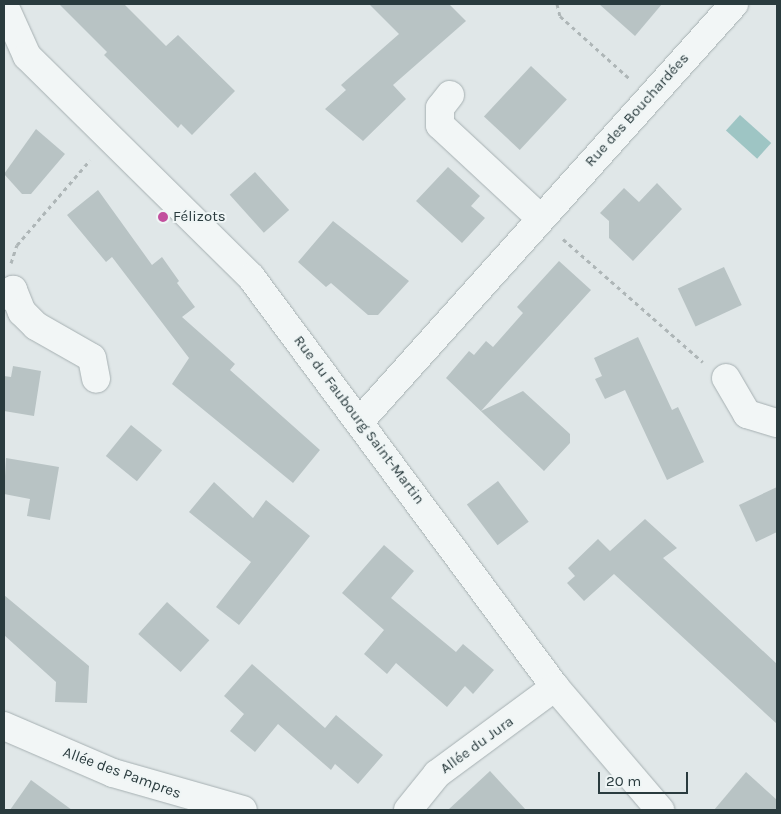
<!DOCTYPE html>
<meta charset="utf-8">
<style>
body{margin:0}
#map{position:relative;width:781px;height:814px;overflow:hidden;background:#e0e7e8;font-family:Karla,sans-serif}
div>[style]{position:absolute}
.water>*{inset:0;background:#9ec5c4;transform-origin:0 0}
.building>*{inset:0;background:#b8c3c4;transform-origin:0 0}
.path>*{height:3px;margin-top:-1.5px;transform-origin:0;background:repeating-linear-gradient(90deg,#aeb6b7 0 4px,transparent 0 8px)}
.roads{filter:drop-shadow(0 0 1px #a6b0b2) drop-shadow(0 0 1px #a6b0b2)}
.minor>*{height:28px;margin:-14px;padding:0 14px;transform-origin:14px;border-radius:14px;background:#f2f6f6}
.dots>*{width:14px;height:14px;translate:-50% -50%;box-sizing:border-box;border:2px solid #eff5f5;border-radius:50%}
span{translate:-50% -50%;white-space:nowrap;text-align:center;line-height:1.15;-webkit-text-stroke:4px #eff5f5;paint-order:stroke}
.street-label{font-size:15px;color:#2a3b3e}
.poi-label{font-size:15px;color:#2a3b3e}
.left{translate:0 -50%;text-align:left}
.frame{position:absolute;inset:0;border:5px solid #2a3b3e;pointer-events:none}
.scale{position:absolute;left:598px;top:772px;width:90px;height:22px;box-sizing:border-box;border:2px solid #2a3b3e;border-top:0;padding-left:6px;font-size:15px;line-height:18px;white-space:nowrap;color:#2a3b3e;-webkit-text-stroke:4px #eff5f5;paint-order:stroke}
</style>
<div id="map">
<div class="water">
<i style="left:740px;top:115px;width:42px;height:21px;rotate:42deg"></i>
</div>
<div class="building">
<i style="clip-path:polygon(59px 4px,124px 4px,166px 46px,178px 35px,235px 91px,192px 135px,181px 124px,178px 128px,104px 55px,107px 52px)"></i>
<i style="clip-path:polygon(369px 4px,449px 4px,466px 21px,393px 85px,406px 99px,363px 141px,325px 109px,346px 90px,341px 85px,399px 34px)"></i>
<i style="clip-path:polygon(599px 4px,662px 4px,635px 36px)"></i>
<i style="left:531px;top:66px;width:49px;height:69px;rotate:43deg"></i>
<i style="clip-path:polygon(36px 129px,65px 154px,31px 194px,22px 194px,4px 174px)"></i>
<i style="clip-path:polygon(448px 167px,480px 196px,471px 206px,485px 218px,462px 243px,416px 201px)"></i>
<i style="left:255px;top:172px;width:51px;height:34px;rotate:48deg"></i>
<i style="clip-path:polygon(657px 183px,682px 209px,633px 261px,609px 238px,609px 221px,600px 213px,624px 188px,639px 202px)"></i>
<i style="clip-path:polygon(98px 190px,152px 265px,162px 257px,179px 281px,177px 283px,195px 307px,182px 317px,235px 364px,230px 370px,320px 450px,293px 483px,172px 384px,189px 358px,112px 257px,106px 262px,67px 215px)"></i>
<i style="clip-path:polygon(333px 221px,409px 281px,378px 315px,368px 315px,331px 283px,326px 287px,298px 262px)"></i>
<i style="clip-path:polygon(559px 261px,591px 290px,481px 411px,523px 391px,570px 434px,570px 443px,544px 471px,446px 378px,469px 351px,474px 355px,486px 341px,493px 347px,523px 313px,517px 307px)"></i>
<i style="left:724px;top:267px;width:42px;height:51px;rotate:65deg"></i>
<i style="clip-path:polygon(638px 337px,672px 410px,678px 407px,704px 462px,667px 480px,625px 390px,605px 399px,595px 379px,602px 376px,594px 358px)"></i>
<i style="clip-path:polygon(13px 366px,41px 371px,34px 416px,4px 411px,4px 376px,11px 377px)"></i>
<i style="left:131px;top:425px;width:40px;height:40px;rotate:39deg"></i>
<i style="clip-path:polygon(6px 458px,59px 467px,50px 520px,27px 516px,30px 499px,4px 494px)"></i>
<i style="left:498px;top:481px;width:51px;height:39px;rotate:53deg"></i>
<i style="clip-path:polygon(214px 482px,253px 518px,266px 500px,310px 536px,239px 625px,216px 607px,251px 562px,189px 512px)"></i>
<i style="clip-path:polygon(777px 487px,777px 532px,756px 542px,739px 505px)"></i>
<i style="clip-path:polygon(645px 519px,677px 548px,663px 558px,777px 664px,777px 724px,614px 574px,584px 601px,567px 583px,575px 576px,568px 568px,598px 539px,610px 551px)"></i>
<i style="clip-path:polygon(384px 545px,414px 571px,391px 598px,456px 652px,463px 644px,494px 670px,473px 694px,465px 686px,447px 707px,396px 663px,387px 674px,364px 654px,384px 630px,342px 593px)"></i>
<i style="clip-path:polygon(4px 595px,89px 666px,87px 703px,55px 702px,56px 682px,4px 635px)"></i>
<i style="left:167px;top:602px;width:57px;height:43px;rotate:42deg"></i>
<i style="clip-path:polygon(252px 664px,325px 728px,336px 715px,383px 755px,358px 784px,335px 764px,331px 770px,278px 724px,255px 752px,230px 731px,244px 714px,224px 696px)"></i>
<i style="clip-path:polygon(490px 771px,526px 810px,448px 810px)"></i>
<i style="clip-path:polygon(746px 772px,777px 800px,777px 810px,714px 810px)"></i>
<i style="clip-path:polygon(31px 780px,72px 810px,10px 810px)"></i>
</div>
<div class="path">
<i style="left:557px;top:4px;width:12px;rotate:76deg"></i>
<i style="left:560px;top:16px;width:94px;rotate:42deg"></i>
<i style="left:563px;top:239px;width:186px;rotate:41.3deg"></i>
<i style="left:11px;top:263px;width:19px;rotate:-72deg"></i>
<i style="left:17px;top:245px;width:112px;rotate:-49.3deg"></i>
</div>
<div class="roads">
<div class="minor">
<i style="left:4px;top:5px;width:56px;rotate:65.7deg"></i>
<i style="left:27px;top:56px;width:315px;rotate:44.6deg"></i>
<i style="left:251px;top:277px;width:510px;rotate:53.44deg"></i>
<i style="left:555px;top:687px;width:162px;rotate:49.5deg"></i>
<i style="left:450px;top:95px;width:16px;rotate:128deg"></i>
<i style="left:440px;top:108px;width:17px;rotate:90deg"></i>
<i style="left:440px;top:125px;width:137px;rotate:42.9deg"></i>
<i style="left:4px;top:296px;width:11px;rotate:-34deg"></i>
<i style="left:13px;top:290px;width:24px;rotate:68deg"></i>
<i style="left:22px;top:312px;width:20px;rotate:45deg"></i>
<i style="left:36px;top:326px;width:64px;rotate:29.7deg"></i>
<i style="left:92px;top:358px;width:21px;rotate:79deg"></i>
<i style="left:726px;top:378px;width:42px;rotate:59.7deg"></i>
<i style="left:747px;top:414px;width:31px;rotate:17deg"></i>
<i style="left:361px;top:420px;width:559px;rotate:-48.12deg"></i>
<i style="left:4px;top:726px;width:119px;rotate:23.3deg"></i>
<i style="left:113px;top:773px;width:135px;rotate:15.9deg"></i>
<i style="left:408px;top:810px;width:46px;rotate:-51.1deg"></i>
<i style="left:437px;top:774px;width:147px;rotate:-36.4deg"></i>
</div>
</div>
<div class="dots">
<i style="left:163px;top:217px;background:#c24f9d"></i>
</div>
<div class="street-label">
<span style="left:637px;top:110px;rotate:-48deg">Rue des Bouchardées</span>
<span style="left:359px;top:420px;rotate:53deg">Rue du Faubourg Saint-Martin</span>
<span style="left:477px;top:745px;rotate:-36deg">Allée du Jura</span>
<span style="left:122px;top:773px;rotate:20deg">Allée des Pampres</span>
</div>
<div class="poi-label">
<span class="left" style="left:173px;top:217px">Félizots</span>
</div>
<div class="frame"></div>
<div class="scale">20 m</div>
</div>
